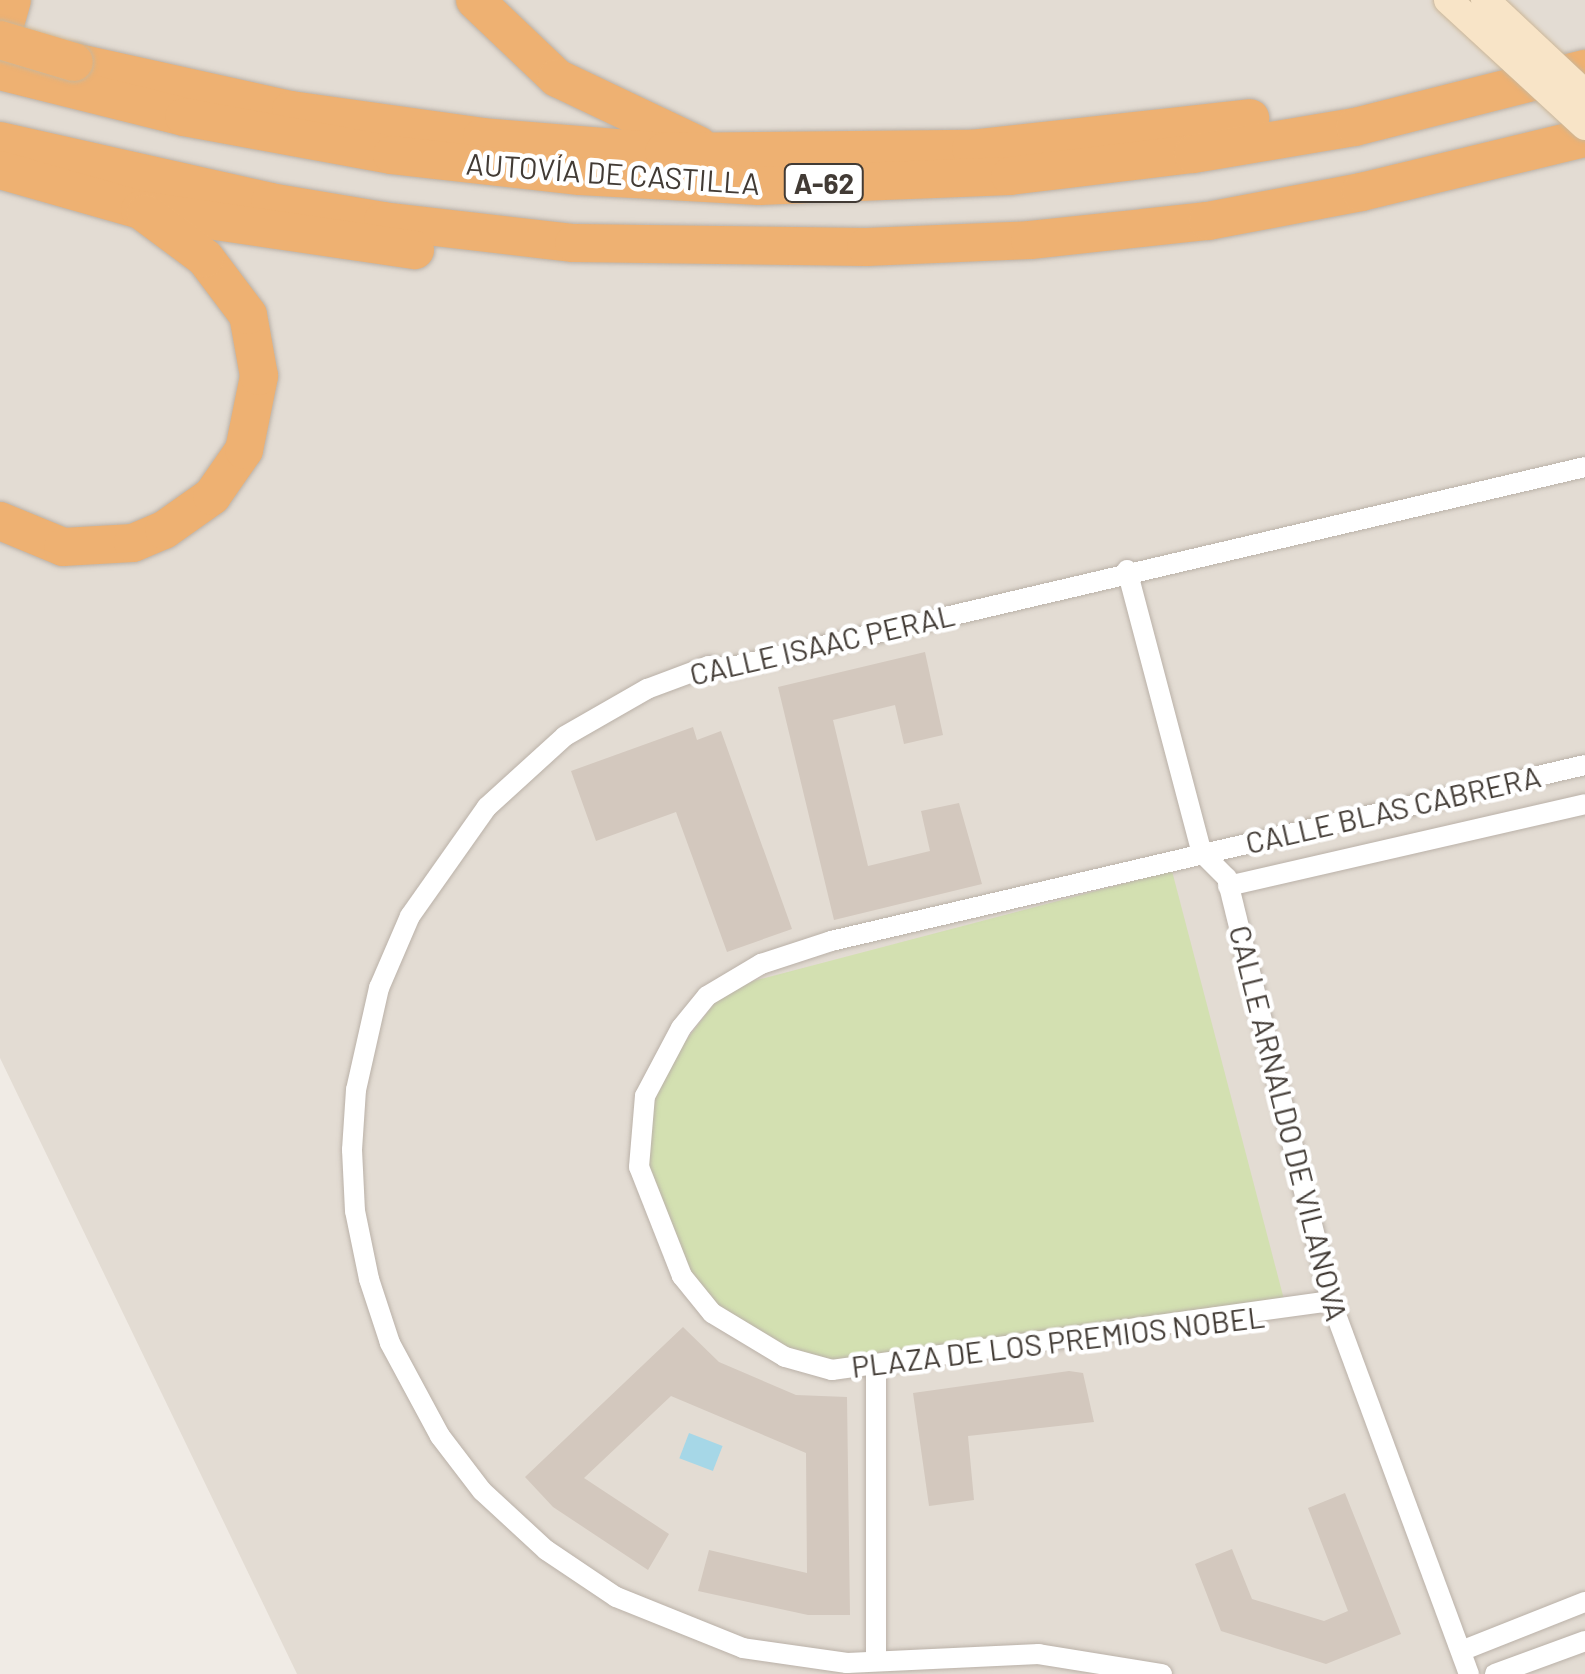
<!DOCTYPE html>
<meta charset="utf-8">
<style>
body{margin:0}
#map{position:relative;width:1585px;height:1674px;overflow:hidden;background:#f0ebe5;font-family:Barlow,sans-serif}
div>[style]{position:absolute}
.residential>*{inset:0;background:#e3dcd3}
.green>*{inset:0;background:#d3e0b1}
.water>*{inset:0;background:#a6d7e7;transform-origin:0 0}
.building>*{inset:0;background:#d3c8be}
.roads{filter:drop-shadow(0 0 2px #bab1a8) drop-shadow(0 0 2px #bab1a8)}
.street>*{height:20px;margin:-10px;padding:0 10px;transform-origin:10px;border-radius:10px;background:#fff}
.highway>*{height:38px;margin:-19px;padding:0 19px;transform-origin:19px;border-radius:19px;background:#eeb172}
.bridges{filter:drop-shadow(0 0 2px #cbb698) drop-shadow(0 0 2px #cbb698)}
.secondary-bridge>*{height:28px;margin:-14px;padding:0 14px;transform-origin:14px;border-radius:14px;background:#f8e4c7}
.highway-bridge>*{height:38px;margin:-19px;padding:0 19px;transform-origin:19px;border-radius:19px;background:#eeb172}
span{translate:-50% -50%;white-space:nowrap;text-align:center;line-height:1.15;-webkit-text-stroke:9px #fff;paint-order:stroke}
.shield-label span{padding:2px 8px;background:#fff;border:2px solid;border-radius:8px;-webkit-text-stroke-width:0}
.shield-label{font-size:28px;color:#423b35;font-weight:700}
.street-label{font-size:30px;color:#423b35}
</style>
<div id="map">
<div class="residential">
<i style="clip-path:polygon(0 0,1585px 0,1585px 1674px,297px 1674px,0 1058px)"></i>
</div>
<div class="green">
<i style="clip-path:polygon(1172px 871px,1287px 1311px,836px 1361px,769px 1342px,719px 1309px,691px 1272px,650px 1186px,645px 1152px,649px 1113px,674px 1056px,717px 1000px,753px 981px)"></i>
</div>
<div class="water">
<i style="left:689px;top:1433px;width:36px;height:27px;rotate:21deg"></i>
</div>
<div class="building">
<i style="clip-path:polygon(925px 652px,943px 735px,904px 744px,895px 705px,833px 720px,868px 866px,930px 851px,921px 811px,959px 803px,982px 884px,834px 920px,778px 687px)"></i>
<i style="clip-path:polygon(693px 727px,697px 740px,721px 731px,792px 929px,727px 952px,676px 812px,596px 841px,571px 771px)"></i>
<i style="clip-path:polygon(683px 1327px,719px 1362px,796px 1395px,847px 1397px,850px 1615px,808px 1615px,698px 1591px,709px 1550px,807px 1573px,806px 1453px,671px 1396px,584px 1478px,669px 1534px,648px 1570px,553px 1507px,525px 1477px)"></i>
<i style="clip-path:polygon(1069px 1371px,1083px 1373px,1094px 1422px,968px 1436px,974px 1500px,929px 1506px,913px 1393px)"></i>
<i style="clip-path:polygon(1345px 1493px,1401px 1634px,1326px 1664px,1221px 1631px,1195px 1564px,1232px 1549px,1252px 1599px,1324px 1621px,1348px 1611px,1308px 1508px)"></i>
</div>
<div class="roads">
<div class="street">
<i style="left:1127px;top:570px;width:293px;rotate:75.2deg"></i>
<i style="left:1202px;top:853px;width:35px;rotate:45deg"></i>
<i style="left:1227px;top:878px;width:436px;rotate:76.2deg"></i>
<i style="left:1331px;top:1301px;width:398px;rotate:69.7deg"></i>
<i style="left:1228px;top:886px;width:366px;rotate:-12.9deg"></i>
<i style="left:1331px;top:1301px;width:504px;rotate:172.13deg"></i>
<i style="left:832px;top:1370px;width:49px;rotate:-164.5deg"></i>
<i style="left:785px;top:1357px;width:85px;rotate:-148.9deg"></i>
<i style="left:712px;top:1313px;width:48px;rotate:-129deg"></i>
<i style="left:682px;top:1276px;width:117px;rotate:-111.5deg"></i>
<i style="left:639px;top:1167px;width:71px;rotate:-85.2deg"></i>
<i style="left:645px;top:1096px;width:77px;rotate:-62.1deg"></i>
<i style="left:681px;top:1028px;width:41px;rotate:-50.9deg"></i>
<i style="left:707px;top:996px;width:63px;rotate:-30.7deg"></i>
<i style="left:761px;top:964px;width:74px;rotate:-18.2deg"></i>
<i style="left:831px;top:941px;width:774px;rotate:-13.14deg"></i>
<i style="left:876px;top:1365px;width:296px;rotate:90deg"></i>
<i style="left:1461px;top:1651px;width:133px;rotate:-21.6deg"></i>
<i style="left:1162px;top:1674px;width:125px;rotate:-170.8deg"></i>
<i style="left:1039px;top:1654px;width:192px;rotate:177.3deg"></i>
<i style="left:847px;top:1663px;width:105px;rotate:-171.8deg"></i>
<i style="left:743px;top:1648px;width:137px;rotate:-158.1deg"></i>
<i style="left:616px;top:1597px;width:84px;rotate:-146.1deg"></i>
<i style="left:546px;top:1550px;width:87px;rotate:-137.3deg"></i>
<i style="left:482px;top:1491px;width:69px;rotate:-127.4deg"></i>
<i style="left:440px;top:1436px;width:106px;rotate:-118.3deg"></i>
<i style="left:390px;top:1343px;width:67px;rotate:-108.2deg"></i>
<i style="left:369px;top:1279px;width:69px;rotate:-101.6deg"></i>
<i style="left:355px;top:1211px;width:61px;rotate:-92.8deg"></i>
<i style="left:352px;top:1150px;width:60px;rotate:-86.2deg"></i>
<i style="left:356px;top:1090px;width:105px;rotate:-77.3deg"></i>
<i style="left:379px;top:988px;width:78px;rotate:-66.7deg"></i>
<i style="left:410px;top:916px;width:133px;rotate:-54.8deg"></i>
<i style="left:487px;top:807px;width:105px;rotate:-42.3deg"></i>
<i style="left:565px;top:736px;width:95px;rotate:-29.8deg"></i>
<i style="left:647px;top:689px;width:66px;rotate:-20.4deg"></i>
<i style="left:709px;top:666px;width:19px;rotate:6deg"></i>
<i style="left:728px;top:668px;width:880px;rotate:-13.2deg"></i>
<i style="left:1495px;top:1674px;width:96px;rotate:-20.1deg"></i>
</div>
<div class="highway">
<i style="left:475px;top:0;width:113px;rotate:43.6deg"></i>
<i style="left:557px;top:78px;width:156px;rotate:25.4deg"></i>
<i style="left:0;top:42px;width:44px;rotate:-74.1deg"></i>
<i style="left:74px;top:62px;width:222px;rotate:12.5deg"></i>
<i style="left:291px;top:110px;width:193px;rotate:8deg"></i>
<i style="left:482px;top:137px;width:183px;rotate:4.7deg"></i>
<i style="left:664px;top:152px;width:307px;rotate:-0.6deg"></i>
<i style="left:971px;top:149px;width:281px;rotate:-6.3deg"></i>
<i style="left:0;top:71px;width:190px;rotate:14deg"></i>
<i style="left:184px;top:117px;width:211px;rotate:10.4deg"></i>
<i style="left:392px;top:155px;width:189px;rotate:6.4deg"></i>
<i style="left:580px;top:176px;width:179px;rotate:3.2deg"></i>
<i style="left:759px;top:186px;width:251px;rotate:-2.3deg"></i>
<i style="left:1010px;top:176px;width:184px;rotate:-6.9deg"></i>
<i style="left:1193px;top:154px;width:164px;rotate:-9.5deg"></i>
<i style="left:1355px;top:127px;width:237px;rotate:-14.2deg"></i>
<i style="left:0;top:141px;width:277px;rotate:12.7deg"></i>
<i style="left:270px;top:202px;width:115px;rotate:9.5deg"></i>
<i style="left:383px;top:221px;width:192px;rotate:6.6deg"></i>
<i style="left:574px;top:243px;width:292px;rotate:0.8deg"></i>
<i style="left:866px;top:247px;width:164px;rotate:-2.4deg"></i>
<i style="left:1030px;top:240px;width:179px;rotate:-6.1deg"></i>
<i style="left:1208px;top:221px;width:156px;rotate:-10.7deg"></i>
<i style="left:1361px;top:192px;width:230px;rotate:-13.6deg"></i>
<i style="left:0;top:170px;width:146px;rotate:15.9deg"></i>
<i style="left:140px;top:210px;width:278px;rotate:8.3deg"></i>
<i style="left:0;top:521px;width:68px;rotate:22.4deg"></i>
<i style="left:63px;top:547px;width:70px;rotate:-3.3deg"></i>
<i style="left:133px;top:543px;width:34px;rotate:-23deg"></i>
<i style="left:164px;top:530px;width:59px;rotate:-35.3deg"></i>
<i style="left:212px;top:496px;width:56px;rotate:-55.2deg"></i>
<i style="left:244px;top:450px;width:76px;rotate:-78.5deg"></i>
<i style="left:259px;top:376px;width:62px;rotate:-100.2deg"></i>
<i style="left:248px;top:315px;width:71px;rotate:-127deg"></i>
<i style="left:205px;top:258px;width:74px;rotate:-143.3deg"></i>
</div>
</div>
<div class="bridges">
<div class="secondary-bridge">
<i style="left:1448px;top:0;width:186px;rotate:42.6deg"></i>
<i style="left:1485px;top:0;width:137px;rotate:43.2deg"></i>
</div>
<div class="highway-bridge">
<i style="left:0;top:40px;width:77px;rotate:16.6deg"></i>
</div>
</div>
<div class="shield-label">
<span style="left:824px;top:183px">A-62</span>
</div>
<div class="street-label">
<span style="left:613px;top:173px;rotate:4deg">AUTOVÍA DE CASTILLA</span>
<span style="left:822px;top:644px;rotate:-13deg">CALLE ISAAC PERAL</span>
<span style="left:1393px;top:809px;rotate:-13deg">CALLE BLAS CABRERA</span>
<span style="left:1289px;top:1123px;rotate:76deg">CALLE ARNALDO DE VILANOVA</span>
<span style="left:1058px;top:1341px;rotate:-7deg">PLAZA DE LOS PREMIOS NOBEL</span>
</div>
</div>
